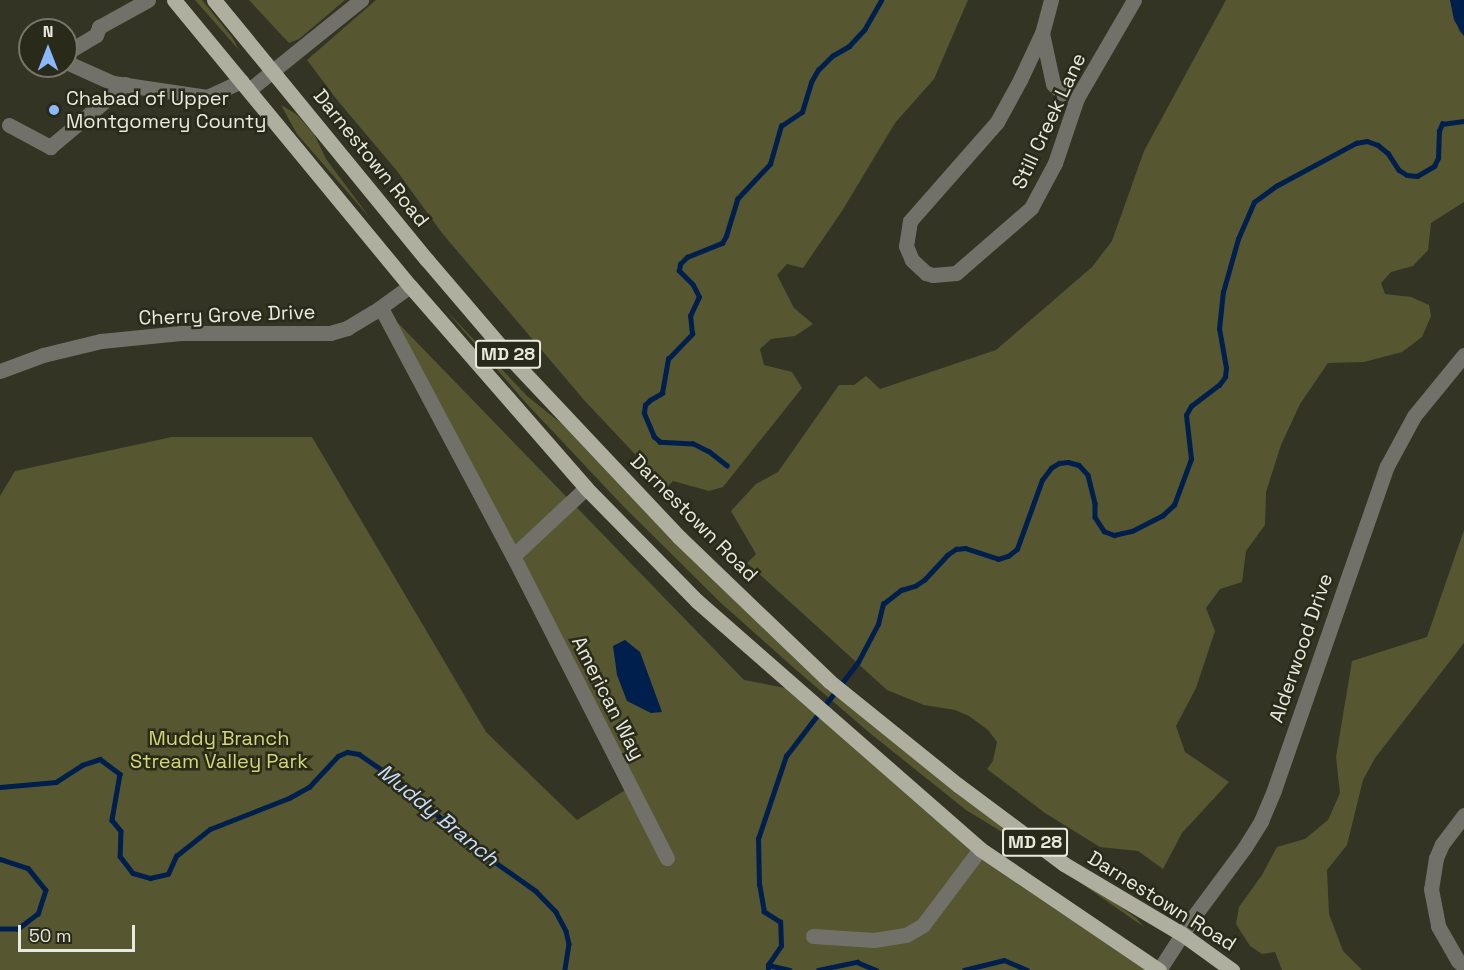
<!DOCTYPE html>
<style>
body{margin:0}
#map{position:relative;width:1464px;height:970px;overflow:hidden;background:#333423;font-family:"Space Grotesk",sans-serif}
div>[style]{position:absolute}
.green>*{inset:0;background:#565731}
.water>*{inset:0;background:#011f4c}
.stream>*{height:4.5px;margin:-2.25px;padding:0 2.25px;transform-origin:2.25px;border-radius:2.25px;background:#011f4c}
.minor>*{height:15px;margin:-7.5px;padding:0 7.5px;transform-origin:7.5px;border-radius:7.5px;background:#717169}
.major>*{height:15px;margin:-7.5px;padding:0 7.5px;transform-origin:7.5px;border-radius:7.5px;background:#aeaf9e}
.dots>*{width:16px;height:16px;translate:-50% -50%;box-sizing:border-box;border:3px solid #292a19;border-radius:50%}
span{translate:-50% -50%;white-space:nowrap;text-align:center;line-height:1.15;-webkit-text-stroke:5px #292a19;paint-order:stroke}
.shield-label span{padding:2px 4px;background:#292a19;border:2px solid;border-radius:4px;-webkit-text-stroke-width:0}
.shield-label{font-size:18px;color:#e9eadf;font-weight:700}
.poi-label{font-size:20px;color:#e9eadf}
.left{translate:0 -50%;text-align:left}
.street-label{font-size:20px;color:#e9eadf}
.park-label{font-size:20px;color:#d5d775}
.water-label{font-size:21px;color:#c9ddfc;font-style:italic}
.north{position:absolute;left:18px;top:18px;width:60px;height:60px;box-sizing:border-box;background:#292a19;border:2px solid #767768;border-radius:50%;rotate:0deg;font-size:16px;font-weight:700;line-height:24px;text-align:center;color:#e9eadf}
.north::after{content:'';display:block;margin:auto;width:21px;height:27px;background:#8cb9fc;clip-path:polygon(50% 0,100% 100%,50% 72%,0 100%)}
.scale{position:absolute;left:18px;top:925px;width:117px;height:27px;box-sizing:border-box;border:3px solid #e9eadf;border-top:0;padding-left:8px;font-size:18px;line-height:21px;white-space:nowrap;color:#e9eadf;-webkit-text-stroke:4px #292a19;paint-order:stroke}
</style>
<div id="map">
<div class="green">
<i style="clip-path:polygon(195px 0,202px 0,232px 37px,239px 50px)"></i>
<i style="clip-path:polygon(249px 0,345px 0,299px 39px,289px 43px)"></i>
<i style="clip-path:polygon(376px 0,968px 0,934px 79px,895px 123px,842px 211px,803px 268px,787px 264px,777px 275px,794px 308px,813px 324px,795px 336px,771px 339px,760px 349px,764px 365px,792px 372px,802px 388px,723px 487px,709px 491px,673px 481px,667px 487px,632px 451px,584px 400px,442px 233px,397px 171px,338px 101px,307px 60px)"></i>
<i style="clip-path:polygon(1226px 0,1450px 0,1459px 31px,1464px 36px,1464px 202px,1431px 223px,1428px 250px,1413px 266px,1391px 272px,1381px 283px,1385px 294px,1411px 297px,1429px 305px,1431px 316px,1422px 337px,1402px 352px,1364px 362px,1328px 363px,1300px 404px,1281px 445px,1266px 492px,1265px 525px,1246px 551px,1242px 582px,1220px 589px,1206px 608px,1215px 631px,1196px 688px,1176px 726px,1185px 752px,1229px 782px,1182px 833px,1163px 869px,1138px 851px,1100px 847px,1045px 813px,987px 769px,993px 761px,997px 742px,988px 730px,969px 716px,955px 710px,924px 705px,887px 690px,747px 563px,756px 554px,731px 511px,756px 484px,778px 472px,839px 385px,854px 385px,866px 376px,880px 389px,996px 350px,1092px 267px,1112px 241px,1144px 151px)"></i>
<i style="clip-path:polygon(281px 105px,296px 114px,314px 134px,326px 159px,370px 218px,297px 134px)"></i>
<i style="clip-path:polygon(443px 307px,527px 396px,562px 424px,659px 524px,757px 618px,1024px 837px,1136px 918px,1144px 927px,1046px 859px,966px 810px,871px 734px,794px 668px,721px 603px,623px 506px,526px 403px)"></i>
<i style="clip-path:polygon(397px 322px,744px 680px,796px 690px,980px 849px,1159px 970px,0 970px,0 496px,15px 471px,172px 437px,312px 437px,486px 732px,577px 820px,635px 784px)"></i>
<i style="clip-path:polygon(1464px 530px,1464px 643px,1375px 758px,1363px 780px,1347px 845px,1327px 870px,1329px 914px,1343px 951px,1362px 970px,1282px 970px,1275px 952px,1262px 954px,1250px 946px,1236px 924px,1239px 907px,1262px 875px,1277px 847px,1305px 839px,1328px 820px,1340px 793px,1336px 757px,1352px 661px,1427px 637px)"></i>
</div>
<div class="water">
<i style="clip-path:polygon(1450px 0,1464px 0,1464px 36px,1454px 20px)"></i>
<i style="clip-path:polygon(625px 640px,640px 652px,662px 712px,651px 713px,627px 701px,617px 675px,613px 646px)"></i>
</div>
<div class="stream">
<i style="left:727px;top:466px;width:23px;rotate:-142deg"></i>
<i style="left:709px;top:452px;width:18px;rotate:-153deg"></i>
<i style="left:693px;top:444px;width:33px;rotate:-177deg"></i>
<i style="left:660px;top:442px;width:8px;rotate:-140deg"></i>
<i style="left:654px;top:437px;width:26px;rotate:-113deg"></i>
<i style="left:644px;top:413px;width:8px;rotate:-83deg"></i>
<i style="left:645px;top:405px;width:7px;rotate:-45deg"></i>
<i style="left:650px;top:400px;width:14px;rotate:-30deg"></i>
<i style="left:662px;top:393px;width:35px;rotate:-80deg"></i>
<i style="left:668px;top:359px;width:35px;rotate:-46deg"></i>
<i style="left:692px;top:334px;width:18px;rotate:-96deg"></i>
<i style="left:690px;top:316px;width:21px;rotate:-65deg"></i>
<i style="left:699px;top:297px;width:13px;rotate:-117deg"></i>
<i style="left:693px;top:285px;width:20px;rotate:-135deg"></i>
<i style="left:679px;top:271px;width:7px;rotate:-82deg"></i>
<i style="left:680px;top:264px;width:10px;rotate:-45deg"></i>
<i style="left:687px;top:257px;width:38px;rotate:-22deg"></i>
<i style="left:722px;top:243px;width:8px;rotate:-60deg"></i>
<i style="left:726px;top:236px;width:39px;rotate:-73deg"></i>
<i style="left:737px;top:199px;width:48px;rotate:-46.7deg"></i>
<i style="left:770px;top:164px;width:40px;rotate:-74deg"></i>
<i style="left:781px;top:126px;width:25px;rotate:-34deg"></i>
<i style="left:802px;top:112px;width:31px;rotate:-73deg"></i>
<i style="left:811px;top:82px;width:14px;rotate:-60deg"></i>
<i style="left:818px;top:70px;width:20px;rotate:-45deg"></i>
<i style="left:832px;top:56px;width:20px;rotate:-30deg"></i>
<i style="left:849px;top:46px;width:22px;rotate:-47deg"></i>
<i style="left:864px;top:30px;width:34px;rotate:-60deg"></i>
<i style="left:0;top:787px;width:56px;rotate:-5.1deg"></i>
<i style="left:56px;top:782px;width:31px;rotate:-33deg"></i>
<i style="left:82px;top:765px;width:19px;rotate:-18deg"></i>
<i style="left:100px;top:759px;width:25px;rotate:37deg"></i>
<i style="left:120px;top:774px;width:47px;rotate:99.9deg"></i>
<i style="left:112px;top:820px;width:14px;rotate:51deg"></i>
<i style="left:121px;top:831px;width:25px;rotate:92deg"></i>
<i style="left:120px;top:856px;width:21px;rotate:53deg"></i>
<i style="left:133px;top:873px;width:18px;rotate:16deg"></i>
<i style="left:150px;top:878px;width:18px;rotate:-13deg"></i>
<i style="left:168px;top:874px;width:20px;rotate:-66deg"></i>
<i style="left:176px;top:856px;width:43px;rotate:-38.5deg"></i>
<i style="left:210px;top:829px;width:85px;rotate:-21.4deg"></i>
<i style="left:289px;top:798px;width:23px;rotate:-29deg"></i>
<i style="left:309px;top:787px;width:42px;rotate:-46.9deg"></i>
<i style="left:338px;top:756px;width:10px;rotate:-24deg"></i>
<i style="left:347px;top:752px;width:12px;rotate:9deg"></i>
<i style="left:359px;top:754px;width:63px;rotate:34.7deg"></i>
<i style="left:411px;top:790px;width:73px;rotate:43.3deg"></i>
<i style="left:464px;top:840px;width:88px;rotate:35.3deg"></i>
<i style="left:536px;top:891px;width:29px;rotate:46deg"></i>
<i style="left:556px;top:912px;width:21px;rotate:62deg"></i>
<i style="left:566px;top:931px;width:13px;rotate:77deg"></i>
<i style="left:569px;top:944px;width:26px;rotate:99deg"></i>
<i style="left:0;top:859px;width:29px;rotate:18deg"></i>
<i style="left:28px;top:868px;width:28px;rotate:51deg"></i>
<i style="left:46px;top:890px;width:25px;rotate:108deg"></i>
<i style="left:38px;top:914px;width:25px;rotate:143deg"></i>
<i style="left:18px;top:929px;width:18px;rotate:180deg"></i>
<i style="left:768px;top:965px;width:22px;rotate:13deg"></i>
<i style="left:768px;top:970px;width:5px;rotate:-90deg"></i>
<i style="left:768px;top:965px;width:23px;rotate:-56deg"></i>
<i style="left:781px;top:946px;width:24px;rotate:-92deg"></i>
<i style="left:780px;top:922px;width:19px;rotate:-148deg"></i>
<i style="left:764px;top:912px;width:27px;rotate:-100deg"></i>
<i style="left:759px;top:885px;width:46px;rotate:-91.2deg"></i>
<i style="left:758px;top:839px;width:88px;rotate:-71.4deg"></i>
<i style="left:786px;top:756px;width:118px;rotate:-52.5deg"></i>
<i style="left:858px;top:662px;width:43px;rotate:-62.2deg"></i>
<i style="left:878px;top:624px;width:21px;rotate:-76deg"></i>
<i style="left:883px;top:604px;width:23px;rotate:-38deg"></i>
<i style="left:901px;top:590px;width:15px;rotate:-16deg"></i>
<i style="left:915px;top:586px;width:11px;rotate:-34deg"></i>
<i style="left:924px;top:580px;width:34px;rotate:-47deg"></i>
<i style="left:947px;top:555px;width:11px;rotate:-34deg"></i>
<i style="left:956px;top:549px;width:9px;rotate:-6deg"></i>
<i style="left:965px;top:548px;width:35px;rotate:18deg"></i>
<i style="left:998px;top:559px;width:10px;rotate:-17deg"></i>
<i style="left:1008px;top:556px;width:11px;rotate:-38deg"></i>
<i style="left:1017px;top:549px;width:73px;rotate:-70.1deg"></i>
<i style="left:1042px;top:480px;width:15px;rotate:-53deg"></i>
<i style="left:1051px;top:468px;width:9px;rotate:-32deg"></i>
<i style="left:1059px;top:463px;width:9px;rotate:-6deg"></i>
<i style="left:1068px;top:462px;width:11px;rotate:15deg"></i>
<i style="left:1079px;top:465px;width:13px;rotate:48deg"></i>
<i style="left:1088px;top:475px;width:29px;rotate:76deg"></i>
<i style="left:1095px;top:503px;width:14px;rotate:90deg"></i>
<i style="left:1095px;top:517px;width:17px;rotate:57deg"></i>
<i style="left:1104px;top:531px;width:11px;rotate:22deg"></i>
<i style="left:1114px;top:535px;width:18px;rotate:-13deg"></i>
<i style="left:1132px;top:531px;width:34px;rotate:-27deg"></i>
<i style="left:1162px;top:516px;width:16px;rotate:-43deg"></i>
<i style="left:1174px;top:505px;width:49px;rotate:-69.7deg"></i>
<i style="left:1191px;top:459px;width:44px;rotate:-96.5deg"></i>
<i style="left:1186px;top:415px;width:10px;rotate:-61deg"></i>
<i style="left:1191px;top:406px;width:35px;rotate:-37deg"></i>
<i style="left:1219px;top:385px;width:10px;rotate:-53deg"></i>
<i style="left:1225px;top:377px;width:9px;rotate:-84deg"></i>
<i style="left:1226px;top:368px;width:40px;rotate:-100deg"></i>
<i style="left:1219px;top:329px;width:37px;rotate:-84deg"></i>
<i style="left:1223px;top:292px;width:55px;rotate:-74.2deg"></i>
<i style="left:1238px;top:239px;width:40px;rotate:-66.6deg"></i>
<i style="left:1254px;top:202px;width:27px;rotate:-36deg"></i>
<i style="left:1276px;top:186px;width:91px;rotate:-28.3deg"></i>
<i style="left:1356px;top:143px;width:11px;rotate:-10deg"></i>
<i style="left:1367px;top:141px;width:12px;rotate:20deg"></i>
<i style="left:1378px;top:145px;width:13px;rotate:39deg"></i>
<i style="left:1388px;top:153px;width:20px;rotate:57deg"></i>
<i style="left:1399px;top:170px;width:9px;rotate:32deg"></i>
<i style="left:1407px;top:175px;width:10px;rotate:6deg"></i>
<i style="left:1417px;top:176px;width:20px;rotate:-30deg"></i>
<i style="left:1434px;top:166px;width:9px;rotate:-63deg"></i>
<i style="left:1438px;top:158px;width:27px;rotate:-88deg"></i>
<i style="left:1439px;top:131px;width:8px;rotate:-67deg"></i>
<i style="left:1442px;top:124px;width:22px;rotate:-8deg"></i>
<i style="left:818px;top:970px;width:40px;rotate:-12deg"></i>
<i style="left:857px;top:962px;width:21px;rotate:23deg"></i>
<i style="left:964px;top:970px;width:41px;rotate:-14deg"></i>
<i style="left:1004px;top:960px;width:25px;rotate:23deg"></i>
</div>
<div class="minor">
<i style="left:1051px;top:0;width:34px;rotate:105deg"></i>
<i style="left:1042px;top:33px;width:52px;rotate:115.1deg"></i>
<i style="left:1020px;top:80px;width:48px;rotate:118.7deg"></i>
<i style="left:997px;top:122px;width:132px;rotate:131.3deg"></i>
<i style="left:910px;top:221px;width:25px;rotate:99deg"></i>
<i style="left:906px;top:246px;width:15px;rotate:67deg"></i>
<i style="left:912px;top:260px;width:19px;rotate:43deg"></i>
<i style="left:926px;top:273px;width:7px;rotate:16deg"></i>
<i style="left:933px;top:275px;width:23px;rotate:-5deg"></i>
<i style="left:956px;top:273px;width:99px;rotate:-40.9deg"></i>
<i style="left:1031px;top:208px;width:51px;rotate:-61.9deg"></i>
<i style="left:1055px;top:163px;width:69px;rotate:-71.3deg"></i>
<i style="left:1077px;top:98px;width:113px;rotate:-59.8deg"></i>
<i style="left:1042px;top:33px;width:52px;rotate:77.8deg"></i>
<i style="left:1053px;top:84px;width:13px;rotate:45deg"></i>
<i style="left:1062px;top:93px;width:16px;rotate:18deg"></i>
<i style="left:66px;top:53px;width:35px;rotate:-31deg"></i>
<i style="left:96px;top:35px;width:9px;rotate:-69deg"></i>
<i style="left:99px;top:27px;width:56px;rotate:-28.9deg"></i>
<i style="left:66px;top:62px;width:51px;rotate:24.1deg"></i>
<i style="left:113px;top:83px;width:95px;rotate:8.5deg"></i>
<i style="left:207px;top:97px;width:38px;rotate:-25deg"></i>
<i style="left:249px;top:90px;width:144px;rotate:-38.8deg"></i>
<i style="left:9px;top:125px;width:47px;rotate:28.2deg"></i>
<i style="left:50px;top:147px;width:98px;rotate:-40deg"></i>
<i style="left:381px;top:308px;width:281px;rotate:62deg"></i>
<i style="left:513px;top:556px;width:339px;rotate:63deg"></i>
<i style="left:0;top:371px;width:46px;rotate:-20.4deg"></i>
<i style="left:43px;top:355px;width:60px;rotate:-13.6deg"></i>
<i style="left:101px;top:341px;width:80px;rotate:-5.7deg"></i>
<i style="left:181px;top:333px;width:149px"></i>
<i style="left:330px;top:333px;width:18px;rotate:-16deg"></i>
<i style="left:347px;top:328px;width:31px;rotate:-31deg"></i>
<i style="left:374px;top:312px;width:44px;rotate:-35.8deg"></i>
<i style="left:513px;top:556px;width:100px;rotate:-43deg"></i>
<i style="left:1464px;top:815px;width:36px;rotate:127deg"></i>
<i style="left:1442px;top:844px;width:15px;rotate:113deg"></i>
<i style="left:1436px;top:858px;width:31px;rotate:99deg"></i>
<i style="left:1431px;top:889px;width:38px;rotate:79deg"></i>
<i style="left:1438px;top:926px;width:40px;rotate:60.3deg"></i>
<i style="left:1458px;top:961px;width:8px;rotate:40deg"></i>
<i style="left:813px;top:936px;width:61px;rotate:3.8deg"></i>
<i style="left:874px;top:940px;width:32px;rotate:-9deg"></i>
<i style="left:906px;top:935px;width:20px;rotate:-30deg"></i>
<i style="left:923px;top:925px;width:95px;rotate:-53.1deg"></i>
<i style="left:1159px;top:970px;width:64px;rotate:-57.1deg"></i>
<i style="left:1194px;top:916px;width:86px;rotate:-53.5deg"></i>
<i style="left:1245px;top:847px;width:31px;rotate:-58deg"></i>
<i style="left:1261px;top:821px;width:34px;rotate:-67deg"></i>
<i style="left:1274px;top:790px;width:343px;rotate:-70.8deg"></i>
<i style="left:1387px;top:466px;width:57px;rotate:-61.6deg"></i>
<i style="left:1414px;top:416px;width:79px;rotate:-50.7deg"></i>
</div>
<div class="major">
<i style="left:174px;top:0;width:371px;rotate:50.5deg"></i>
<i style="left:410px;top:286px;width:268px;rotate:48.9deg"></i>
<i style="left:586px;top:488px;width:158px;rotate:45.5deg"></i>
<i style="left:697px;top:601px;width:376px;rotate:41.2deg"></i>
<i style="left:980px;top:849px;width:216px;rotate:34.1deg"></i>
<i style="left:214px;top:0;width:336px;rotate:50.7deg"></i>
<i style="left:427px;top:260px;width:135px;rotate:49.5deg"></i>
<i style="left:515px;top:363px;width:239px;rotate:46.7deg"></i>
<i style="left:679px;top:537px;width:208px;rotate:43.8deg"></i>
<i style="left:829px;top:681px;width:166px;rotate:38.9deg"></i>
<i style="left:958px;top:785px;width:132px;rotate:36.7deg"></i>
<i style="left:1064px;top:864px;width:137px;rotate:30.7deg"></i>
<i style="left:1182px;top:934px;width:62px;rotate:35.8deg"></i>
</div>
<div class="dots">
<i style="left:54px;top:110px;background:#8cb9fc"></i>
</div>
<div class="shield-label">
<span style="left:508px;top:354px">MD 28</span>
<span style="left:1035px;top:842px">MD 28</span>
</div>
<div class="poi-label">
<span class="left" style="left:66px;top:110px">Chabad of Upper<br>Montgomery County</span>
</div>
<div class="street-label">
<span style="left:1049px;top:121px;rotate:-65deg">Still Creek Lane</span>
<span style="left:371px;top:158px;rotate:51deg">Darnestown Road</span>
<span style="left:227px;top:315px;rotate:-2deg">Cherry Grove Drive</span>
<span style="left:694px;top:518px;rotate:45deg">Darnestown Road</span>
<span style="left:1301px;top:648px;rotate:-71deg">Alderwood Drive</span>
<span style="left:608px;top:698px;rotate:63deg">American Way</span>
<span style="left:1162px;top:901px;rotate:32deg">Darnestown Road</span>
</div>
<div class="park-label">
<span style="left:219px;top:750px">Muddy Branch<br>Stream Valley Park</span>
</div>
<div class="water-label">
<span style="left:438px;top:815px;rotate:39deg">Muddy Branch</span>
</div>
<div class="north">N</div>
<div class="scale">50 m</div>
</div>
